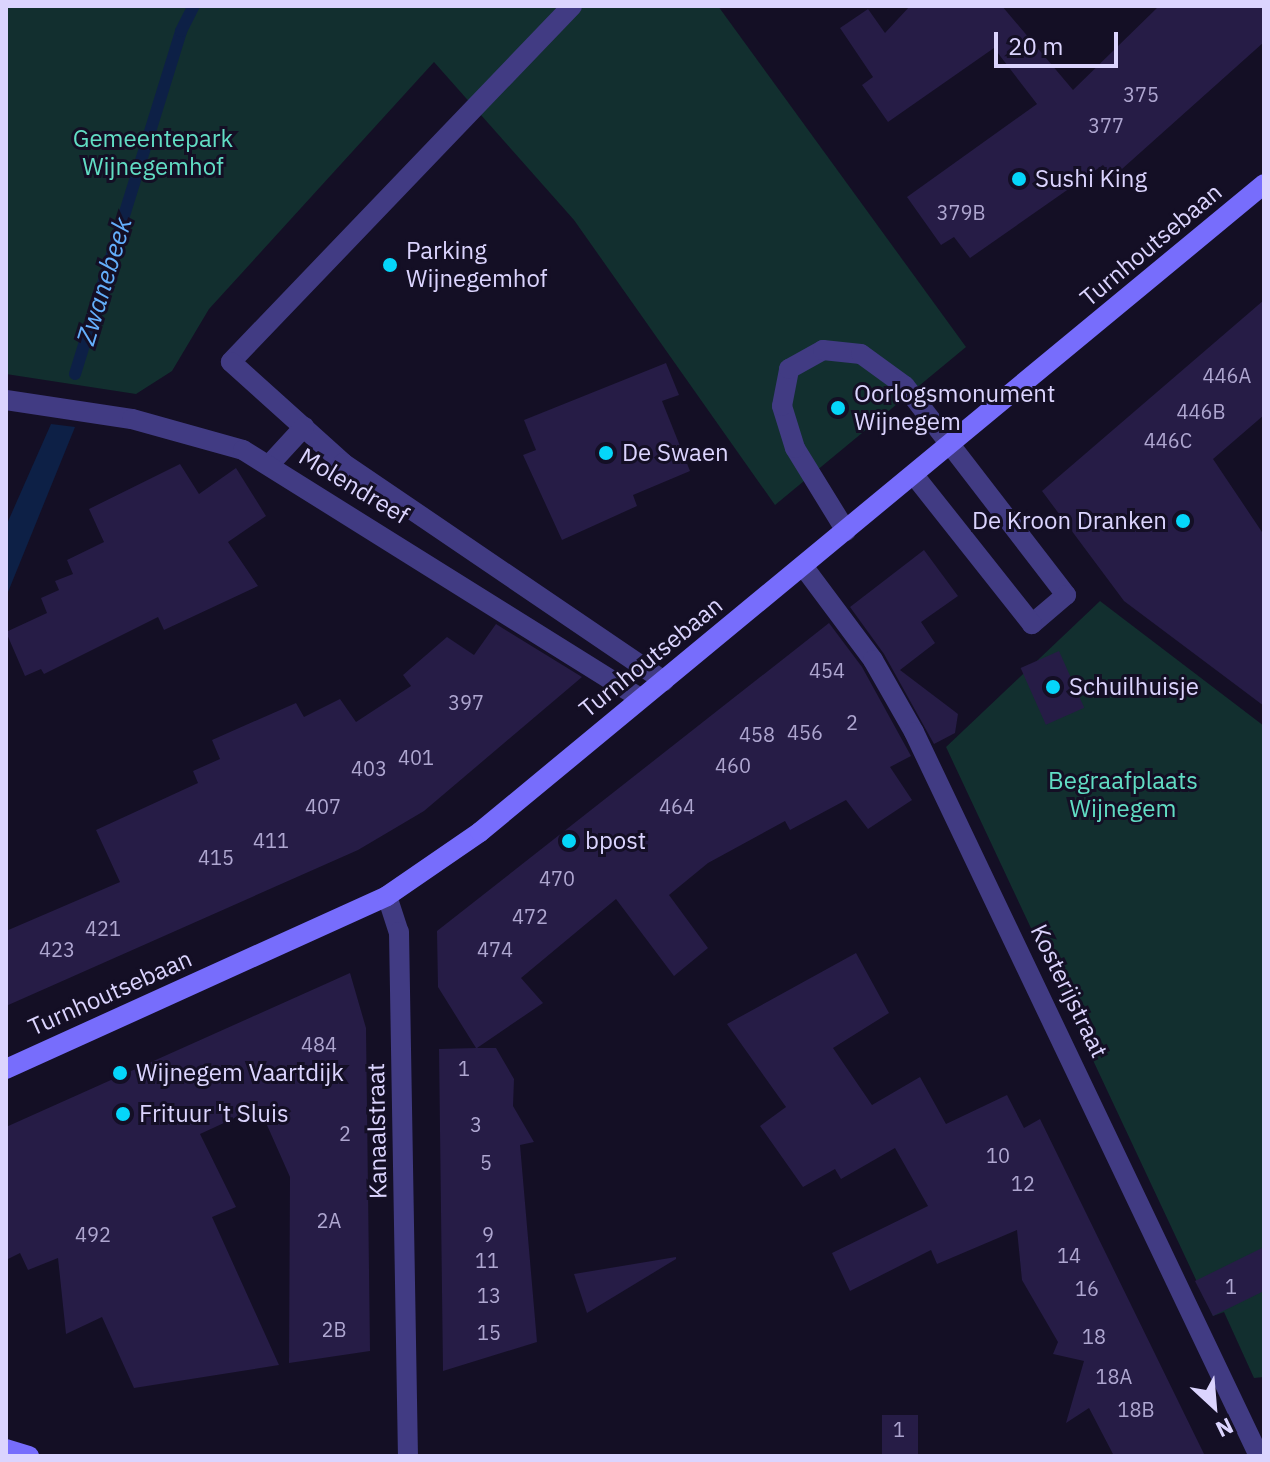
<!DOCTYPE html>
<style>
body{margin:0}
#map{position:relative;width:1270px;height:1462px;overflow:hidden;background:#140f25;font-family:"IBM Plex Sans",sans-serif}
div>[style]{position:absolute}
.green>*{inset:0;background:#122f2f}
.water>*{inset:0;background:#0d2046}
.stream>*{height:12px;margin:-6px;padding:0 6px;transform-origin:6px;border-radius:6px;background:#0d2046}
.building>*{inset:0;background:#261c46;transform-origin:0 0}
.service>*{height:20px;margin:-10px;padding:0 10px;transform-origin:10px;border-radius:10px;background:#413b83}
.minor>*{height:20px;margin:-10px;padding:0 10px;transform-origin:10px;border-radius:10px;background:#413b83}
.secondary>*{height:20px;margin:-10px;padding:0 10px;transform-origin:10px;border-radius:10px;background:#776dfc}
.dots>*{width:22px;height:22px;translate:-50% -50%;box-sizing:border-box;border:4px solid #140f25;border-radius:50%}
span{translate:-50% -50%;white-space:nowrap;text-align:center;line-height:1.15;-webkit-text-stroke:6px #140f25;paint-order:stroke}
.number-label{font-size:20px;color:#aea6d0}
.number-label span{-webkit-text-stroke-width:0}
.park-label{font-size:24px;color:#61ddc4}
.poi-label{font-size:24px;color:#dbd4fe}
.left{translate:0 -50%;text-align:left}
.right{translate:-100% -50%;text-align:right}
.street-label{font-size:24px;color:#dbd4fe}
.water-label{font-size:26px;color:#64affc;font-style:italic}
.frame{position:absolute;inset:0;border:8px solid #dbd4fe;pointer-events:none}
.north{position:absolute;left:1174px;top:1366px;width:80px;height:80px;-webkit-text-stroke:6px #140f25;paint-order:stroke;rotate:154deg;font-size:22px;font-weight:700;line-height:32px;text-align:center;color:#dbd4fe}
.north::after{content:'';display:block;margin:auto;width:28px;height:36px;background:#dbd4fe;clip-path:polygon(50% 0,100% 100%,50% 72%,0 100%)}
.scale{position:absolute;left:994px;top:32px;width:124px;height:36px;box-sizing:border-box;border:4px solid #dbd4fe;border-top:0;padding-left:10px;font-size:24px;line-height:28px;white-space:nowrap;color:#dbd4fe;-webkit-text-stroke:6px #140f25;paint-order:stroke}
</style>
<div id="map">
<div class="green">
<i style="clip-path:polygon(6px 6px,718px 6px,966px 347px,775px 505px,574px 220px,434px 62px,209px 309px,172px 371px,136px 394px,6px 374px)"></i>
<i style="clip-path:polygon(1100px 601px,1264px 726px,1264px 1377px,1254px 1378px,1224px 1312px,1213px 1316px,946px 747px)"></i>
</div>
<div class="water">
<i style="clip-path:polygon(51px 424px,75px 427px,6px 597px,6px 526px)"></i>
</div>
<div class="stream">
<i style="left:75px;top:374px;width:359px;rotate:-72.8deg"></i>
<i style="left:181px;top:31px;width:28px;rotate:-63deg"></i>
</div>
<div class="building">
<i style="clip-path:polygon(910px 6px,1002px 6px,1073px 90px,1159px 6px,1264px 6px,1264px 42px,1113px 177px,1103px 165px,970px 258px,954px 237px,941px 245px,907px 197px,1037px 104px,994px 48px,888px 122px,862px 85px,873px 77px,840px 28px,868px 9px,885px 33px)"></i>
<i style="clip-path:polygon(1264px 300px,1264px 415px,1213px 459px,1264px 535px,1264px 706px,1124px 601px,1042px 491px)"></i>
<i style="clip-path:polygon(666px 363px,679px 395px,662px 401px,690px 471px,633px 495px,637px 506px,562px 540px,523px 455px,536px 450px,524px 420px)"></i>
<i style="clip-path:polygon(180px 464px,199px 494px,236px 468px,266px 516px,228px 542px,258px 586px,164px 630px,158px 617px,44px 674px,41px 669px,25px 676px,6px 632px,47px 613px,41px 598px,59px 590px,55px 581px,73px 574px,67px 560px,104px 542px,89px 509px)"></i>
<i style="clip-path:polygon(924px 550px,958px 596px,921px 622px,935px 643px,900px 670px,958px 714px,955px 733px,934px 744px,884px 654px,850px 607px)"></i>
<i style="clip-path:polygon(829px 623px,862px 667px,911px 756px,890px 767px,912px 800px,868px 829px,846px 800px,790px 830px,785px 821px,708px 863px,669px 895px,708px 948px,674px 976px,616px 899px,521px 978px,543px 1003px,477px 1048px,496px 1048px,514px 1079px,513px 1106px,534px 1142px,520px 1145px,537px 1342px,443px 1371px,439px 1049px,476px 1048px,438px 987px,437px 931px)"></i>
<i style="clip-path:polygon(496px 624px,582px 677px,424px 811px,358px 850px,6px 1006px,6px 931px,120px 882px,96px 830px,198px 783px,193px 771px,220px 759px,212px 740px,296px 703px,304px 717px,340px 699px,356px 722px,411px 686px,403px 675px,447px 637px,474px 655px)"></i>
<i style="left:1059px;top:651px;width:62px;height:42px;rotate:66deg"></i>
<i style="clip-path:polygon(856px 953px,889px 1013px,833px 1048px,872px 1105px,920px 1077px,946px 1124px,1007px 1095px,1024px 1128px,1040px 1119px,1205px 1456px,1114px 1456px,1089px 1408px,1066px 1423px,1084px 1361px,1053px 1354px,1058px 1342px,1022px 1280px,1017px 1230px,937px 1264px,931px 1250px,850px 1291px,832px 1253px,928px 1206px,895px 1148px,841px 1179px,835px 1169px,803px 1187px,760px 1126px,786px 1107px,727px 1024px)"></i>
<i style="clip-path:polygon(350px 973px,366px 1028px,370px 1351px,289px 1363px,290px 1177px,259px 1107px,200px 1134px,236px 1207px,212px 1217px,279px 1365px,134px 1388px,102px 1317px,66px 1334px,58px 1258px,28px 1270px,20px 1253px,6px 1260px,6px 1127px)"></i>
<i style="clip-path:polygon(1264px 1247px,1264px 1291px,1213px 1316px,1195px 1281px)"></i>
<i style="clip-path:polygon(676px 1257px,676px 1259px,587px 1313px,574px 1274px)"></i>
<i style="left:882px;top:1415px;width:36px;height:41px"></i>
</div>
<div class="service">
<i style="left:572px;top:6px;width:493px;rotate:133.8deg"></i>
<i style="left:231px;top:362px;width:151px;rotate:42deg"></i>
<i style="left:343px;top:463px;width:388px;rotate:34.2deg"></i>
<i style="left:269px;top:465px;width:52px;rotate:-47.4deg"></i>
<i style="left:846px;top:531px;width:97px;rotate:-121.6deg"></i>
<i style="left:795px;top:448px;width:44px;rotate:-107.2deg"></i>
<i style="left:782px;top:406px;width:38px;rotate:-79deg"></i>
<i style="left:789px;top:369px;width:39px;rotate:-29deg"></i>
<i style="left:823px;top:350px;width:38px;rotate:6deg"></i>
<i style="left:861px;top:354px;width:54px;rotate:36deg"></i>
<i style="left:905px;top:386px;width:264px;rotate:52.4deg"></i>
<i style="left:1066px;top:595px;width:45px;rotate:139.5deg"></i>
<i style="left:1032px;top:624px;width:190px;rotate:-128.4deg"></i>
</div>
<div class="minor">
<i style="left:6px;top:400px;width:127px;rotate:8.6deg"></i>
<i style="left:132px;top:419px;width:115px;rotate:15.6deg"></i>
<i style="left:243px;top:450px;width:469px;rotate:32deg"></i>
<i style="left:803px;top:566px;width:117px;rotate:53.3deg"></i>
<i style="left:873px;top:660px;width:83px;rotate:60.3deg"></i>
<i style="left:914px;top:732px;width:802px;rotate:64.52deg"></i>
<i style="left:387px;top:896px;width:38px;rotate:72deg"></i>
<i style="left:399px;top:932px;width:524px;rotate:89.02deg"></i>
</div>
<div class="secondary">
<i style="left:6px;top:1069px;width:418px;rotate:-24.4deg"></i>
<i style="left:387px;top:896px;width:113px;rotate:-34.5deg"></i>
<i style="left:480px;top:832px;width:1017px;rotate:-39.57deg"></i>
<i style="left:6px;top:1449px;width:24px;rotate:17deg"></i>
</div>
<div class="dots">
<i style="left:1019px;top:179px;background:#05d6fa"></i>
<i style="left:390px;top:265px;background:#05d6fa"></i>
<i style="left:838px;top:408px;background:#05d6fa"></i>
<i style="left:606px;top:453px;background:#05d6fa"></i>
<i style="left:1183px;top:521px;background:#05d6fa"></i>
<i style="left:1053px;top:687px;background:#05d6fa"></i>
<i style="left:569px;top:841px;background:#05d6fa"></i>
<i style="left:120px;top:1073px;background:#05d6fa"></i>
<i style="left:123px;top:1114px;background:#05d6fa"></i>
</div>
<div class="number-label">
<span style="left:1141px;top:94px">375</span>
<span style="left:1106px;top:125px">377</span>
<span style="left:961px;top:212px">379B</span>
<span style="left:1227px;top:375px">446A</span>
<span style="left:1201px;top:411px">446B</span>
<span style="left:1168px;top:440px">446C</span>
<span style="left:827px;top:670px">454</span>
<span style="left:466px;top:702px">397</span>
<span style="left:852px;top:722px">2</span>
<span style="left:805px;top:732px">456</span>
<span style="left:757px;top:734px">458</span>
<span style="left:416px;top:757px">401</span>
<span style="left:733px;top:765px">460</span>
<span style="left:369px;top:768px">403</span>
<span style="left:323px;top:806px">407</span>
<span style="left:677px;top:806px">464</span>
<span style="left:271px;top:840px">411</span>
<span style="left:216px;top:857px">415</span>
<span style="left:557px;top:878px">470</span>
<span style="left:530px;top:916px">472</span>
<span style="left:103px;top:928px">421</span>
<span style="left:57px;top:949px">423</span>
<span style="left:495px;top:949px">474</span>
<span style="left:319px;top:1044px">484</span>
<span style="left:464px;top:1068px">1</span>
<span style="left:476px;top:1124px">3</span>
<span style="left:345px;top:1133px">2</span>
<span style="left:998px;top:1155px">10</span>
<span style="left:486px;top:1162px">5</span>
<span style="left:1023px;top:1183px">12</span>
<span style="left:329px;top:1220px">2A</span>
<span style="left:93px;top:1234px">492</span>
<span style="left:488px;top:1234px">9</span>
<span style="left:1069px;top:1255px">14</span>
<span style="left:487px;top:1260px">11</span>
<span style="left:1231px;top:1286px">1</span>
<span style="left:1087px;top:1288px">16</span>
<span style="left:489px;top:1295px">13</span>
<span style="left:334px;top:1329px">2B</span>
<span style="left:489px;top:1332px">15</span>
<span style="left:1094px;top:1336px">18</span>
<span style="left:1114px;top:1376px">18A</span>
<span style="left:1136px;top:1409px">18B</span>
<span style="left:899px;top:1429px">1</span>
</div>
<div class="park-label">
<span style="left:153px;top:153px">Gemeentepark<br>Wijnegemhof</span>
<span style="left:1123px;top:795px">Begraafplaats<br>Wijnegem</span>
</div>
<div class="poi-label">
<span class="left" style="left:1035px;top:179px">Sushi King</span>
<span class="left" style="left:406px;top:265px">Parking<br>Wijnegemhof</span>
<span class="left" style="left:854px;top:408px">Oorlogsmonument<br>Wijnegem</span>
<span class="left" style="left:622px;top:453px">De Swaen</span>
<span class="right" style="left:1167px;top:521px">De Kroon Dranken</span>
<span class="left" style="left:1069px;top:687px">Schuilhuisje</span>
<span class="left" style="left:585px;top:841px">bpost</span>
<span class="left" style="left:136px;top:1073px">Wijnegem Vaartdijk</span>
<span class="left" style="left:139px;top:1114px">Frituur 't Sluis</span>
</div>
<div class="street-label">
<span style="left:1151px;top:245px;rotate:-40deg">Turnhoutsebaan</span>
<span style="left:354px;top:486px;rotate:31deg">Molendreef</span>
<span style="left:651px;top:657px;rotate:-39deg">Turnhoutsebaan</span>
<span style="left:1069px;top:991px;rotate:64deg">Kosterijstraat</span>
<span style="left:110px;top:993px;rotate:-24deg">Turnhoutsebaan</span>
<span style="left:377px;top:1131px;rotate:-91deg">Kanaalstraat</span>
</div>
<div class="water-label">
<span style="left:104px;top:281px;rotate:-73deg">Zwanebeek</span>
</div>
<div class="frame"></div>
<div class="north">N</div>
<div class="scale">20 m</div>
</div>
